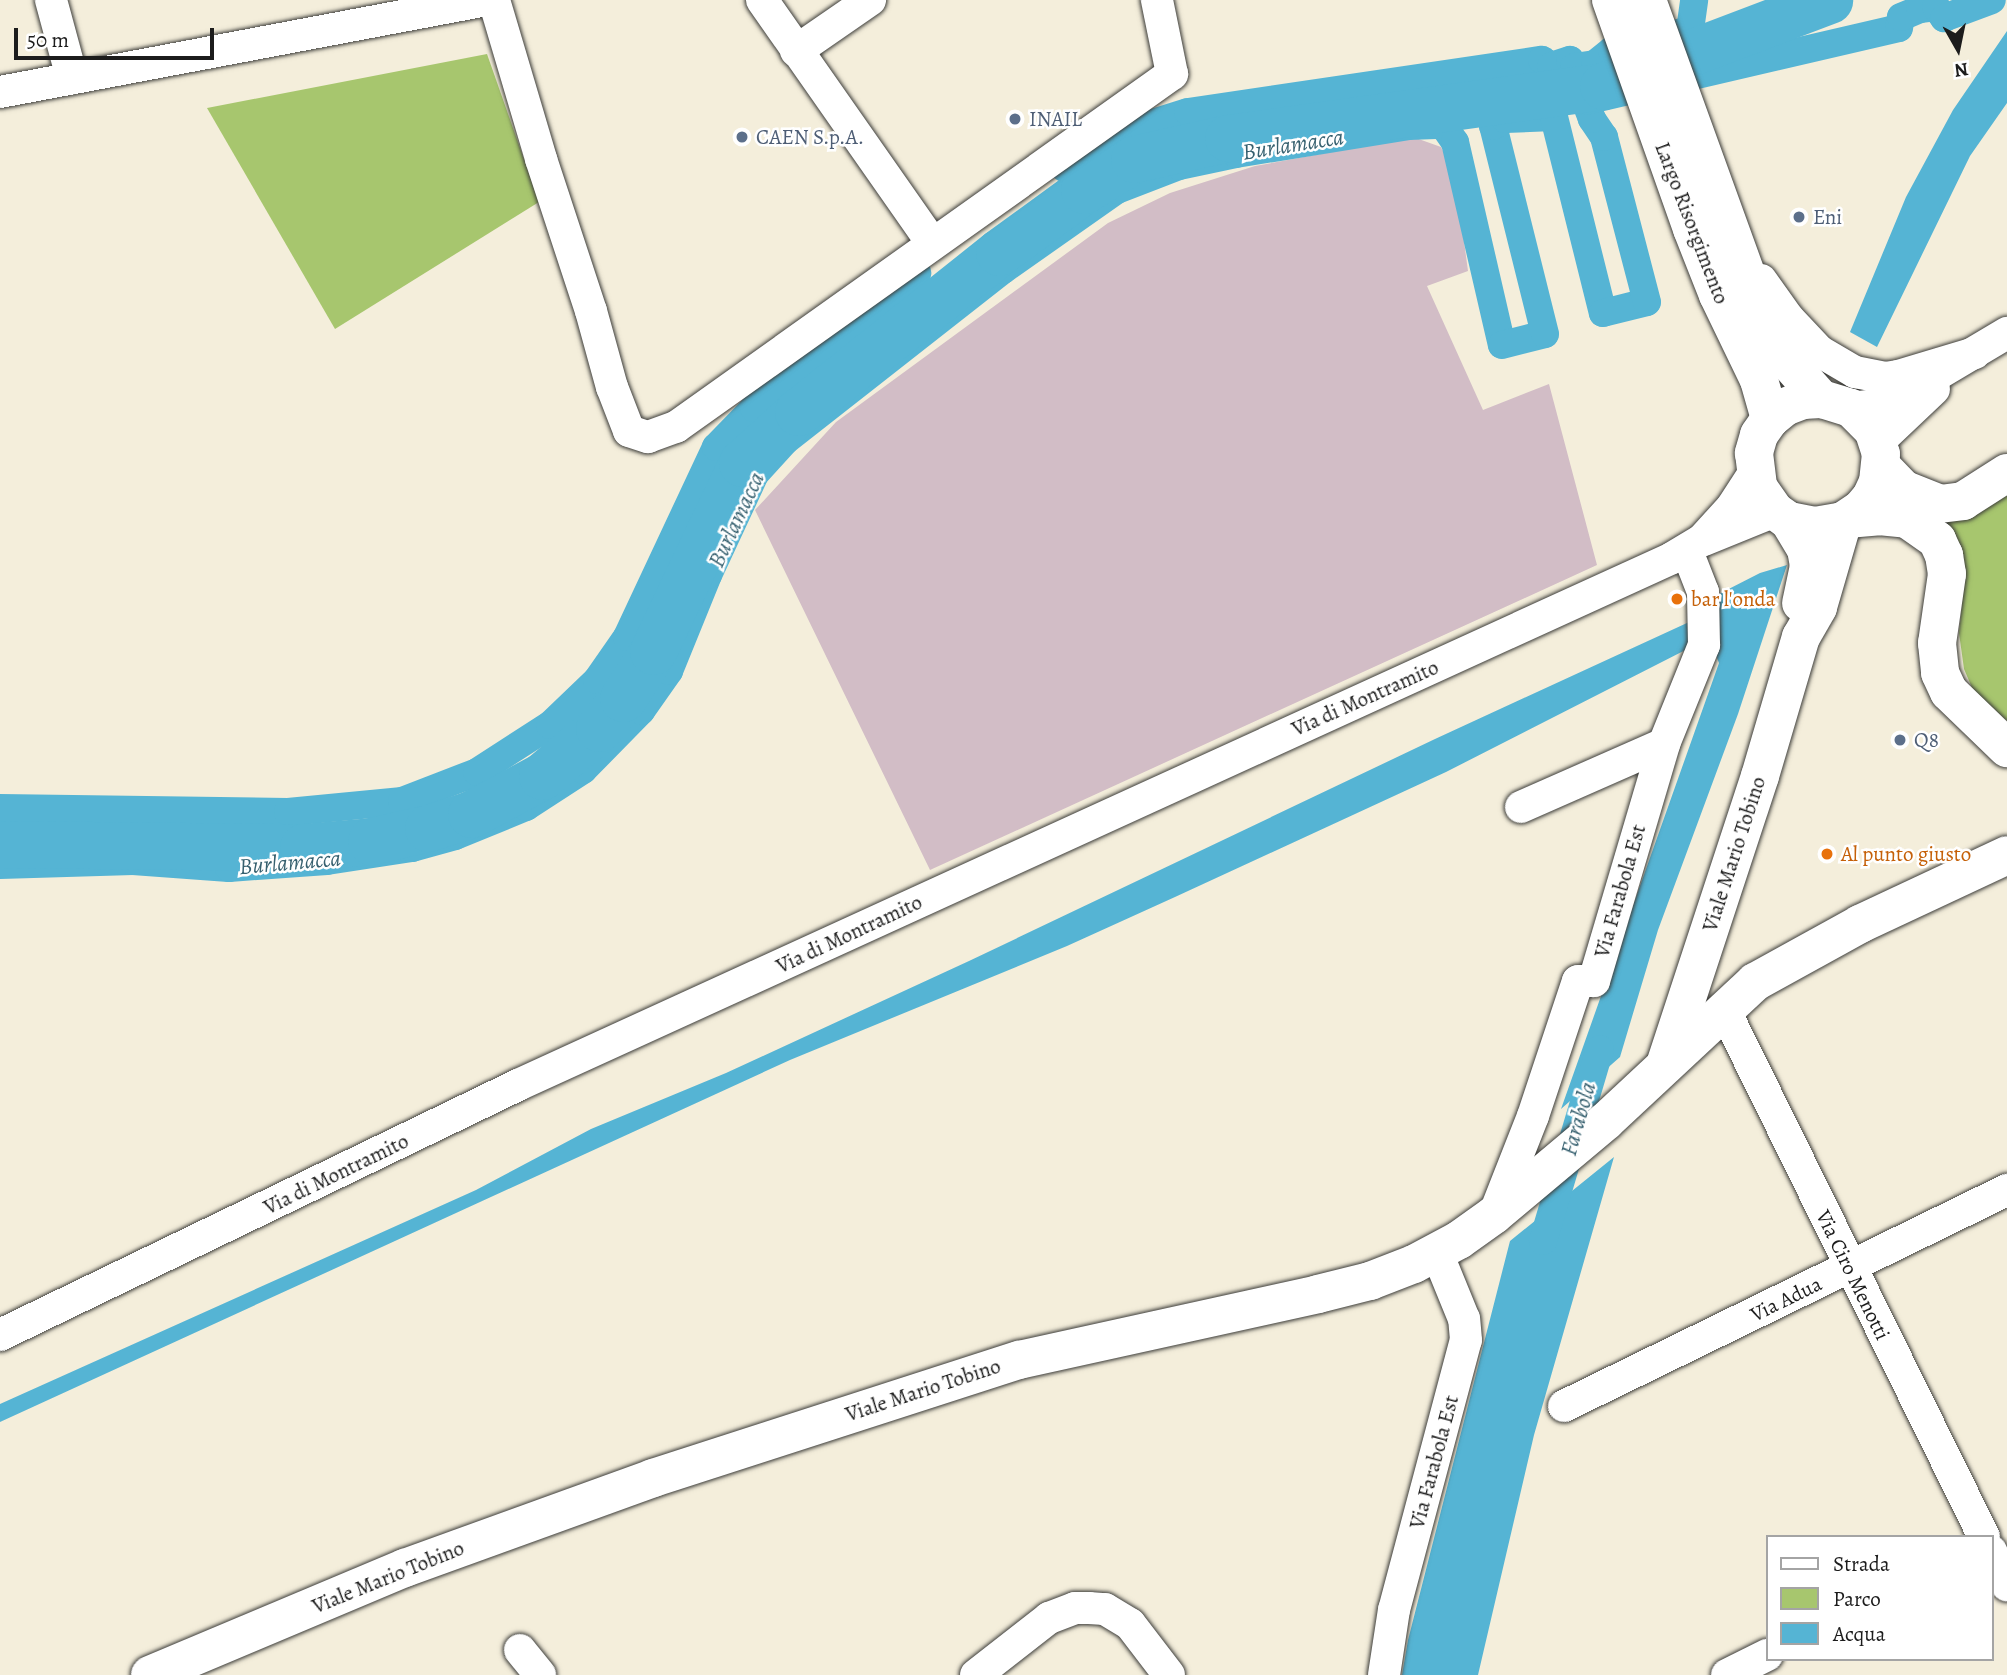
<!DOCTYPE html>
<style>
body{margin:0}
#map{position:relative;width:2007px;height:1675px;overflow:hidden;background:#f4eedb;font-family:Alegreya,serif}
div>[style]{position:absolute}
.industrial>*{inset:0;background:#d2bdc6}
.green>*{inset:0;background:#a7c66e}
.water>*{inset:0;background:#55b4d4}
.canal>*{height:28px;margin:-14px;padding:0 14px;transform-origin:14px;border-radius:14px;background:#55b4d4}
.river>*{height:47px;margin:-23.5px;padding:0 23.5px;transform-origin:23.5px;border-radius:23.5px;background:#55b4d4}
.roads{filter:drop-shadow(0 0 2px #3c3c39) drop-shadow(0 0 2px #3c3c39)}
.minor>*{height:32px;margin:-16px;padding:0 16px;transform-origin:16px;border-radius:16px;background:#fff}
.major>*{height:38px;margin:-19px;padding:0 19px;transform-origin:19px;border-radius:19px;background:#fff}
.dots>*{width:19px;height:19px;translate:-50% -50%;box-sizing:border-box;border:4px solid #fff;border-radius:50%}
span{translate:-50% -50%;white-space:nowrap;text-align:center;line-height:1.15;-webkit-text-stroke:5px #fff;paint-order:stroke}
.service-label{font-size:21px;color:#4e5e75}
.left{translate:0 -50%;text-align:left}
.street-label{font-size:21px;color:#1c1c1c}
.food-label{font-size:21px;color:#c56008}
.water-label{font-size:23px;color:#36606f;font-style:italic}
.legend{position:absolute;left:1766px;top:1535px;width:228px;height:126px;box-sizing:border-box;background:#fff;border:2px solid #a4a4a4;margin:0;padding:9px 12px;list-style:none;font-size:21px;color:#1c1c1c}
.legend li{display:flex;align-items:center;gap:14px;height:35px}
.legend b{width:35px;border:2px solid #a4a4a4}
.north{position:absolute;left:1923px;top:14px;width:70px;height:70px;-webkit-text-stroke:5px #fff;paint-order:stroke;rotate:171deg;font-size:19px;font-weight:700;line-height:28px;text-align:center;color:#1c1c1c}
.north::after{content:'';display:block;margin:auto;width:24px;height:32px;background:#1c1c1c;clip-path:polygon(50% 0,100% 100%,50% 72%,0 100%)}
.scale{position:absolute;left:14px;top:28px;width:200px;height:32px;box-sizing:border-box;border:4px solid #1c1c1c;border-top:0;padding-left:9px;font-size:21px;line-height:24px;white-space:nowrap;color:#1c1c1c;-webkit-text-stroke:5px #fff;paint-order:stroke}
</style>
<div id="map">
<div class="industrial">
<i style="clip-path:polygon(1413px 137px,1441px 147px,1455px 174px,1468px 271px,1427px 286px,1483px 410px,1549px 384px,1597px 565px,930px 870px,755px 510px,836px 422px,1108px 223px,1170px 193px,1255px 166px)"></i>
</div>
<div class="green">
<i style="clip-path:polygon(487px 54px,539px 202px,335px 329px,207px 108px)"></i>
<i style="clip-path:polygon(2007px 493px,2007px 721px,1973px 690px,1964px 669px,1959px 633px,1964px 584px,1928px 514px)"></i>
</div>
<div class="water">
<i style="clip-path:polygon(2007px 31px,2007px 103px,1970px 156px,1877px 347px,1850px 332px,1906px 197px,1953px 110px)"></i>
<i style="clip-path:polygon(1787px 565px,1738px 714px,1658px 930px,1620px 1057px,1561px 1109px,1719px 663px,1709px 638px,1446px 772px,1175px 897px,1067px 946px,790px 1060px,0 1422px,0 1404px,476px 1190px,591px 1129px,726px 1073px,969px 961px,1435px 739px,1700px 617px,1713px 597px,1760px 573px)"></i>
<i style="clip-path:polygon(1614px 1157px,1534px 1435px,1478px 1675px,1402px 1675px,1408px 1640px,1510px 1241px)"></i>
</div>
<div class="canal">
<i style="left:1064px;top:168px;width:73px;rotate:-30.4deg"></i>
<i style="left:1127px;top:131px;width:64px;rotate:-17.3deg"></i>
<i style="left:1188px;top:112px;width:358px;rotate:-8.4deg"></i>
<i style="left:1542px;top:60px;width:11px;rotate:34deg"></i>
<i style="left:1551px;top:66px;width:20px;rotate:-18deg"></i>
<i style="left:1570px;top:60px;width:8px;rotate:60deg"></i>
<i style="left:1574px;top:67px;width:21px;rotate:-8deg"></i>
<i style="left:1595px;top:64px;width:22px;rotate:-39deg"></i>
<i style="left:1612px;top:50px;width:81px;rotate:-14.4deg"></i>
<i style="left:1690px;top:30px;width:30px;rotate:-82deg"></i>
<i style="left:0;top:808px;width:288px;rotate:0.8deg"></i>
<i style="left:288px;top:812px;width:115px;rotate:-5.5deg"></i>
<i style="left:402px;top:801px;width:80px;rotate:-21.1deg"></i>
<i style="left:477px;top:772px;width:87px;rotate:-32.8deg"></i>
<i style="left:550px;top:725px;width:65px;rotate:-43.8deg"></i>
<i style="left:597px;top:680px;width:52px;rotate:-55.1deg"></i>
<i style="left:627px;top:637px;width:210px;rotate:-64.9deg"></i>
<i style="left:716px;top:447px;width:54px;rotate:-45.7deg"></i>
<i style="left:754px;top:408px;width:212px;rotate:-39.6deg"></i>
<i style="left:0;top:865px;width:133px;rotate:-1.7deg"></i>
<i style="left:133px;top:861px;width:96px;rotate:4.2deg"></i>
<i style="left:229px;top:868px;width:98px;rotate:-4.1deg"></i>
<i style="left:327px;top:861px;width:86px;rotate:-8.7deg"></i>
<i style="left:412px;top:848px;width:45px;rotate:-15.6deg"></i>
<i style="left:455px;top:836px;width:77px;rotate:-22.2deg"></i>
<i style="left:526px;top:807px;width:68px;rotate:-33deg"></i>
<i style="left:583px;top:770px;width:83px;rotate:-45.5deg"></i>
<i style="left:641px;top:711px;width:49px;rotate:-55deg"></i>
<i style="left:669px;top:671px;width:104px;rotate:-67.9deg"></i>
<i style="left:708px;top:575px;width:111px;rotate:-65deg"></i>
<i style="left:755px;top:474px;width:45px;rotate:-47.7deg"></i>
<i style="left:785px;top:441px;width:277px;rotate:-38.1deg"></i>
<i style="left:1003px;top:270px;width:139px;rotate:-35.1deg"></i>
<i style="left:1117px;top:190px;width:66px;rotate:-21.2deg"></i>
<i style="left:1179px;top:166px;width:58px;rotate:-11.9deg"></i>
<i style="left:1236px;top:154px;width:174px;rotate:-9.2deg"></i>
<i style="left:1408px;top:126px;width:35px;rotate:-2deg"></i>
<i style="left:1443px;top:125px;width:21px;rotate:55deg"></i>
<i style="left:1455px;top:142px;width:208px;rotate:77deg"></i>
<i style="left:1502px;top:345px;width:44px;rotate:-14.3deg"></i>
<i style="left:1545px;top:334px;width:214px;rotate:-104deg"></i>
<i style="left:1493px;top:126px;width:14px;rotate:-30deg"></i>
<i style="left:1505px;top:119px;width:49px;rotate:-2.3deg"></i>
<i style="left:1554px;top:117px;width:202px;rotate:76deg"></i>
<i style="left:1603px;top:313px;width:45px;rotate:-14deg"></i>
<i style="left:1647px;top:302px;width:171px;rotate:-104.6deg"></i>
<i style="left:1604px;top:137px;width:22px;rotate:-124deg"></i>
<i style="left:1592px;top:119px;width:19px;rotate:-111deg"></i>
<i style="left:1585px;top:101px;width:322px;rotate:-13.1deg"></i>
<i style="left:1899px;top:28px;width:11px;rotate:-80deg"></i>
<i style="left:1901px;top:17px;width:21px;rotate:-23deg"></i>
<i style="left:1920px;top:9px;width:16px;rotate:-7deg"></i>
<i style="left:1936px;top:7px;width:14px;rotate:54deg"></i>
<i style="left:1944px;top:18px;width:51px;rotate:-20.6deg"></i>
<i style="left:1543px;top:1241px;width:200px;rotate:-73.5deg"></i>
</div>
<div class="river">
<i style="left:0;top:844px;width:303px;rotate:0.6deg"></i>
<i style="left:303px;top:847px;width:68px;rotate:-5deg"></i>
<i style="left:371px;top:841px;width:58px;rotate:-12.8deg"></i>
<i style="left:428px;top:828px;width:45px;rotate:-18deg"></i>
<i style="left:471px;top:814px;width:81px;rotate:-28.2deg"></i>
<i style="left:542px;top:776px;width:75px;rotate:-40.1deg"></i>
<i style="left:599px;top:728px;width:38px;rotate:-51deg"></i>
<i style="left:623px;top:698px;width:56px;rotate:-57.4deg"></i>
<i style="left:653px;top:651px;width:208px;rotate:-64.7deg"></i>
<i style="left:742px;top:463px;width:76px;rotate:-42.3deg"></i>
<i style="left:798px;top:412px;width:257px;rotate:-38.5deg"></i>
<i style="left:999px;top:252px;width:105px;rotate:-36.1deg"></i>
<i style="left:1084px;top:190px;width:59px;rotate:-31.8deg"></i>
<i style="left:1134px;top:159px;width:96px;rotate:-12.6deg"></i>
<i style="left:1228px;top:138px;width:379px;rotate:-7.9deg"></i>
<i style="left:1603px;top:86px;width:242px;rotate:-20.8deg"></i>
</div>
<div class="roads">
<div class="minor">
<i style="left:51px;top:0;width:81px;rotate:74.9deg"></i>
<i style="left:494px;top:0;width:166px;rotate:73.5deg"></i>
<i style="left:541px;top:159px;width:160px;rotate:71.8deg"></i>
<i style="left:591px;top:311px;width:79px;rotate:74.6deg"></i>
<i style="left:612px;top:387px;width:47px;rotate:68.9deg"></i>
<i style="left:629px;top:431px;width:20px;rotate:18deg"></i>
<i style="left:648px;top:437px;width:30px;rotate:-20deg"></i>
<i style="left:676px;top:427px;width:609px;rotate:-35.44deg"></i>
<i style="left:1172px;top:74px;width:76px;rotate:-101.5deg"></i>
<i style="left:762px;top:0;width:297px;rotate:55deg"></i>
<i style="left:796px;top:51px;width:90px;rotate:-34.6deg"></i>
<i style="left:0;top:92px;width:498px;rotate:-10.7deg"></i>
<i style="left:1761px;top:280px;width:47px;rotate:54.6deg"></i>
<i style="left:1788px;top:318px;width:45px;rotate:46.8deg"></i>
<i style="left:1819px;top:351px;width:42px;rotate:30.3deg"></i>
<i style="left:1855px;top:372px;width:31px;rotate:11deg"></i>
<i style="left:1885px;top:378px;width:13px;rotate:-9deg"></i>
<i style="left:1898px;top:376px;width:80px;rotate:-16.6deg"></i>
<i style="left:1851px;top:408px;width:26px;rotate:-7deg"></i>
<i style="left:1877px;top:405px;width:37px;rotate:-24deg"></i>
<i style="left:1911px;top:390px;width:112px;rotate:-30.7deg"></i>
<i style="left:1878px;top:442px;width:77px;rotate:-43.4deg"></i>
<i style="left:1704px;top:540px;width:77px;rotate:-22.2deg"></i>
<i style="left:1521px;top:807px;width:156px;rotate:-23.8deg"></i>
<i style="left:1725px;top:1011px;width:586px;rotate:63.78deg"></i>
<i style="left:1494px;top:1215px;width:106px;rotate:-68.5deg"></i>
<i style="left:1533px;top:1116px;width:142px;rotate:-71.6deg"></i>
<i style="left:1578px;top:981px;width:16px"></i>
<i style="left:1594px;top:981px;width:247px;rotate:-73.5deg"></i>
<i style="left:1664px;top:744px;width:107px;rotate:-68deg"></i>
<i style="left:1704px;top:645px;width:53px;rotate:-91.1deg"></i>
<i style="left:1703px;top:592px;width:44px;rotate:-111.3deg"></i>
<i style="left:0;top:1335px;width:575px;rotate:-25.76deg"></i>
<i style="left:518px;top:1085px;width:1269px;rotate:-24.54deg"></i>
<i style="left:1672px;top:558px;width:35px;rotate:-31deg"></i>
<i style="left:1702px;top:540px;width:45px;rotate:-47.7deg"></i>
<i style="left:1732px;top:507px;width:40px;rotate:-57.1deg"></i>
<i style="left:1564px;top:1406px;width:493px;rotate:-26deg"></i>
<i style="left:1991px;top:1551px;width:38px;rotate:65deg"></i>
<i style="left:520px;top:1650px;width:32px;rotate:51deg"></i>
<i style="left:976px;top:1675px;width:93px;rotate:-38deg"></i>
<i style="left:1049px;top:1618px;width:28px;rotate:-21deg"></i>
<i style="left:1075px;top:1608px;width:14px"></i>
<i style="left:1089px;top:1608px;width:16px;rotate:4deg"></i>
<i style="left:1105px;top:1609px;width:29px;rotate:31deg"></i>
<i style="left:1130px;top:1624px;width:64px;rotate:52.6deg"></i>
<i style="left:1384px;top:1675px;width:66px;rotate:-81.3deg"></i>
<i style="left:1394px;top:1610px;width:279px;rotate:-75.1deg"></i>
<i style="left:1466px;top:1340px;width:21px;rotate:-95deg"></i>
<i style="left:1464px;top:1319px;width:71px;rotate:-112.2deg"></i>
<i style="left:1727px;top:1675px;width:45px;rotate:-26.6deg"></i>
</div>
<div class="major">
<i style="left:1611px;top:0;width:243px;rotate:70.5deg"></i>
<i style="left:1692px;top:229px;width:71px;rotate:68.5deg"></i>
<i style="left:1718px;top:295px;width:94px;rotate:64.2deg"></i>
<i style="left:1759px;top:380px;width:41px;rotate:74.2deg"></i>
<i style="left:1647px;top:0;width:315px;rotate:70.1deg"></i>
<i style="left:1754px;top:296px;width:77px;rotate:62.1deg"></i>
<i style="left:1790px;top:364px;width:47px;rotate:48.5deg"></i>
<i style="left:1881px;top:466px;width:32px;rotate:46deg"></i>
<i style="left:1903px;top:489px;width:40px;rotate:22deg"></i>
<i style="left:1940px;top:504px;width:23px;rotate:-7deg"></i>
<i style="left:1963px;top:501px;width:52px;rotate:-32.5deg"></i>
<i style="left:1847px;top:519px;width:32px;rotate:-5deg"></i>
<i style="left:1879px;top:516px;width:28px;rotate:6deg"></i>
<i style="left:1907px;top:519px;width:37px;rotate:35deg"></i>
<i style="left:1937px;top:540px;width:17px;rotate:65deg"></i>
<i style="left:1944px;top:555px;width:19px;rotate:81deg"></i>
<i style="left:1947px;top:574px;width:70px;rotate:98.2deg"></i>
<i style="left:1937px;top:643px;width:30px;rotate:84deg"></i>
<i style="left:1940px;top:673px;width:21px;rotate:65deg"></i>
<i style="left:1949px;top:692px;width:81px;rotate:44deg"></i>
<i style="left:1789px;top:521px;width:26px;rotate:11deg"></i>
<i style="left:1815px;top:526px;width:28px;rotate:-10deg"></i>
<i style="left:1843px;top:521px;width:22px;rotate:-34deg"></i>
<i style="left:1861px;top:509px;width:16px;rotate:-50deg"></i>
<i style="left:1871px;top:497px;width:17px;rotate:-65deg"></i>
<i style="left:1878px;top:482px;width:28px;rotate:-84deg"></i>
<i style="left:1881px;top:454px;width:25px;rotate:-108deg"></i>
<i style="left:1873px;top:430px;width:31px;rotate:-135deg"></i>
<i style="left:1851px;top:408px;width:31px;rotate:-163deg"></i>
<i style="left:1821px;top:399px;width:18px;rotate:177deg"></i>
<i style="left:1803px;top:400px;width:19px;rotate:159deg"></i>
<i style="left:1785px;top:407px;width:19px;rotate:141deg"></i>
<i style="left:1770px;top:419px;width:19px;rotate:125deg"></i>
<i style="left:1759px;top:435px;width:19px;rotate:106deg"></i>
<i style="left:1754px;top:453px;width:34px;rotate:83deg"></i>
<i style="left:1758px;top:487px;width:29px;rotate:55deg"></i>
<i style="left:1775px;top:511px;width:17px;rotate:36deg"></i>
<i style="left:1789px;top:521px;width:33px;rotate:59deg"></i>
<i style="left:1806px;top:549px;width:17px;rotate:80deg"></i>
<i style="left:1809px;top:566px;width:38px;rotate:102deg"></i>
<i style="left:1665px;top:1065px;width:304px;rotate:-71.8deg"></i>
<i style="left:1760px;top:776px;width:145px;rotate:-73.6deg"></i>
<i style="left:1801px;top:637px;width:34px;rotate:-60deg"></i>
<i style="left:1818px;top:607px;width:90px;rotate:-73.8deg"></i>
<i style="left:150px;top:1675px;width:277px;rotate:-22.8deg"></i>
<i style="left:405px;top:1568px;width:264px;rotate:-19.9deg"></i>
<i style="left:653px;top:1478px;width:385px;rotate:-17.9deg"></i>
<i style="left:1019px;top:1360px;width:306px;rotate:-12.4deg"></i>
<i style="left:1318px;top:1294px;width:54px;rotate:-14deg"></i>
<i style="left:1370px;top:1281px;width:47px;rotate:-21.1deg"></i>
<i style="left:1414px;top:1264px;width:51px;rotate:-28.1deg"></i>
<i style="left:1459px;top:1240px;width:43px;rotate:-35.5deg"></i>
<i style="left:1494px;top:1215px;width:146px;rotate:-40deg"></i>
<i style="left:1606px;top:1121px;width:204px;rotate:-43deg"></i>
<i style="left:1755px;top:982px;width:120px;rotate:-28.9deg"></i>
<i style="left:1860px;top:924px;width:162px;rotate:-25.1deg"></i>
</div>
</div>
<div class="dots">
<i style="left:1015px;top:119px;background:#5c6f8a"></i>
<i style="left:742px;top:137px;background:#5c6f8a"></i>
<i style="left:1799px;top:217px;background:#5c6f8a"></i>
<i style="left:1677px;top:599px;background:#e8710a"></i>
<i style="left:1900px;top:740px;background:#5c6f8a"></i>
<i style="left:1827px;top:854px;background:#e8710a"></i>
</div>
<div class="service-label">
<span class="left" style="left:1029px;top:119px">INAIL</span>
<span class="left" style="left:756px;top:137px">CAEN S.p.A.</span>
<span class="left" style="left:1813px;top:217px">Eni</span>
<span class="left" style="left:1914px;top:740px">Q8</span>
</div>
<div class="street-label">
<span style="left:1692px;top:223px;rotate:69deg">Largo Risorgimento</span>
<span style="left:1365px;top:698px;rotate:-24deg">Via di Montramito</span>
<span style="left:1734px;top:854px;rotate:-72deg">Viale Mario Tobino</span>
<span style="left:1620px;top:891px;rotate:-74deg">Via Farabola Est</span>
<span style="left:849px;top:934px;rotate:-25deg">Via di Montramito</span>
<span style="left:336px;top:1174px;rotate:-26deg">Via di Montramito</span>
<span style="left:1853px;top:1275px;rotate:64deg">Via Ciro Menotti</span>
<span style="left:1786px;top:1299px;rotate:-26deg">Via Adua</span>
<span style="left:923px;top:1390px;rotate:-18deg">Viale Mario Tobino</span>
<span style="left:1434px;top:1462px;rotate:-75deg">Via Farabola Est</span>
<span style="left:388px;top:1577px;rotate:-22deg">Viale Mario Tobino</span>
</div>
<div class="food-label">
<span class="left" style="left:1691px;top:599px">bar l'onda</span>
<span class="left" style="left:1841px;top:854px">Al punto giusto</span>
</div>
<div class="water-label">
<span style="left:1293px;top:145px;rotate:-9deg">Burlamacca</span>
<span style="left:737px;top:520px;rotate:-65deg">Burlamacca</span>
<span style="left:290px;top:863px;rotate:-5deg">Burlamacca</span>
<span style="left:1579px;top:1119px;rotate:-74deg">Farabola</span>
</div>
<ul class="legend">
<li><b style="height:9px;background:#fff"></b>Strada</li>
<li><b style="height:19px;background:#a7c66e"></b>Parco</li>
<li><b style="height:19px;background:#55b4d4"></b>Acqua</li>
</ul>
<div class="north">N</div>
<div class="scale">50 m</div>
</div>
